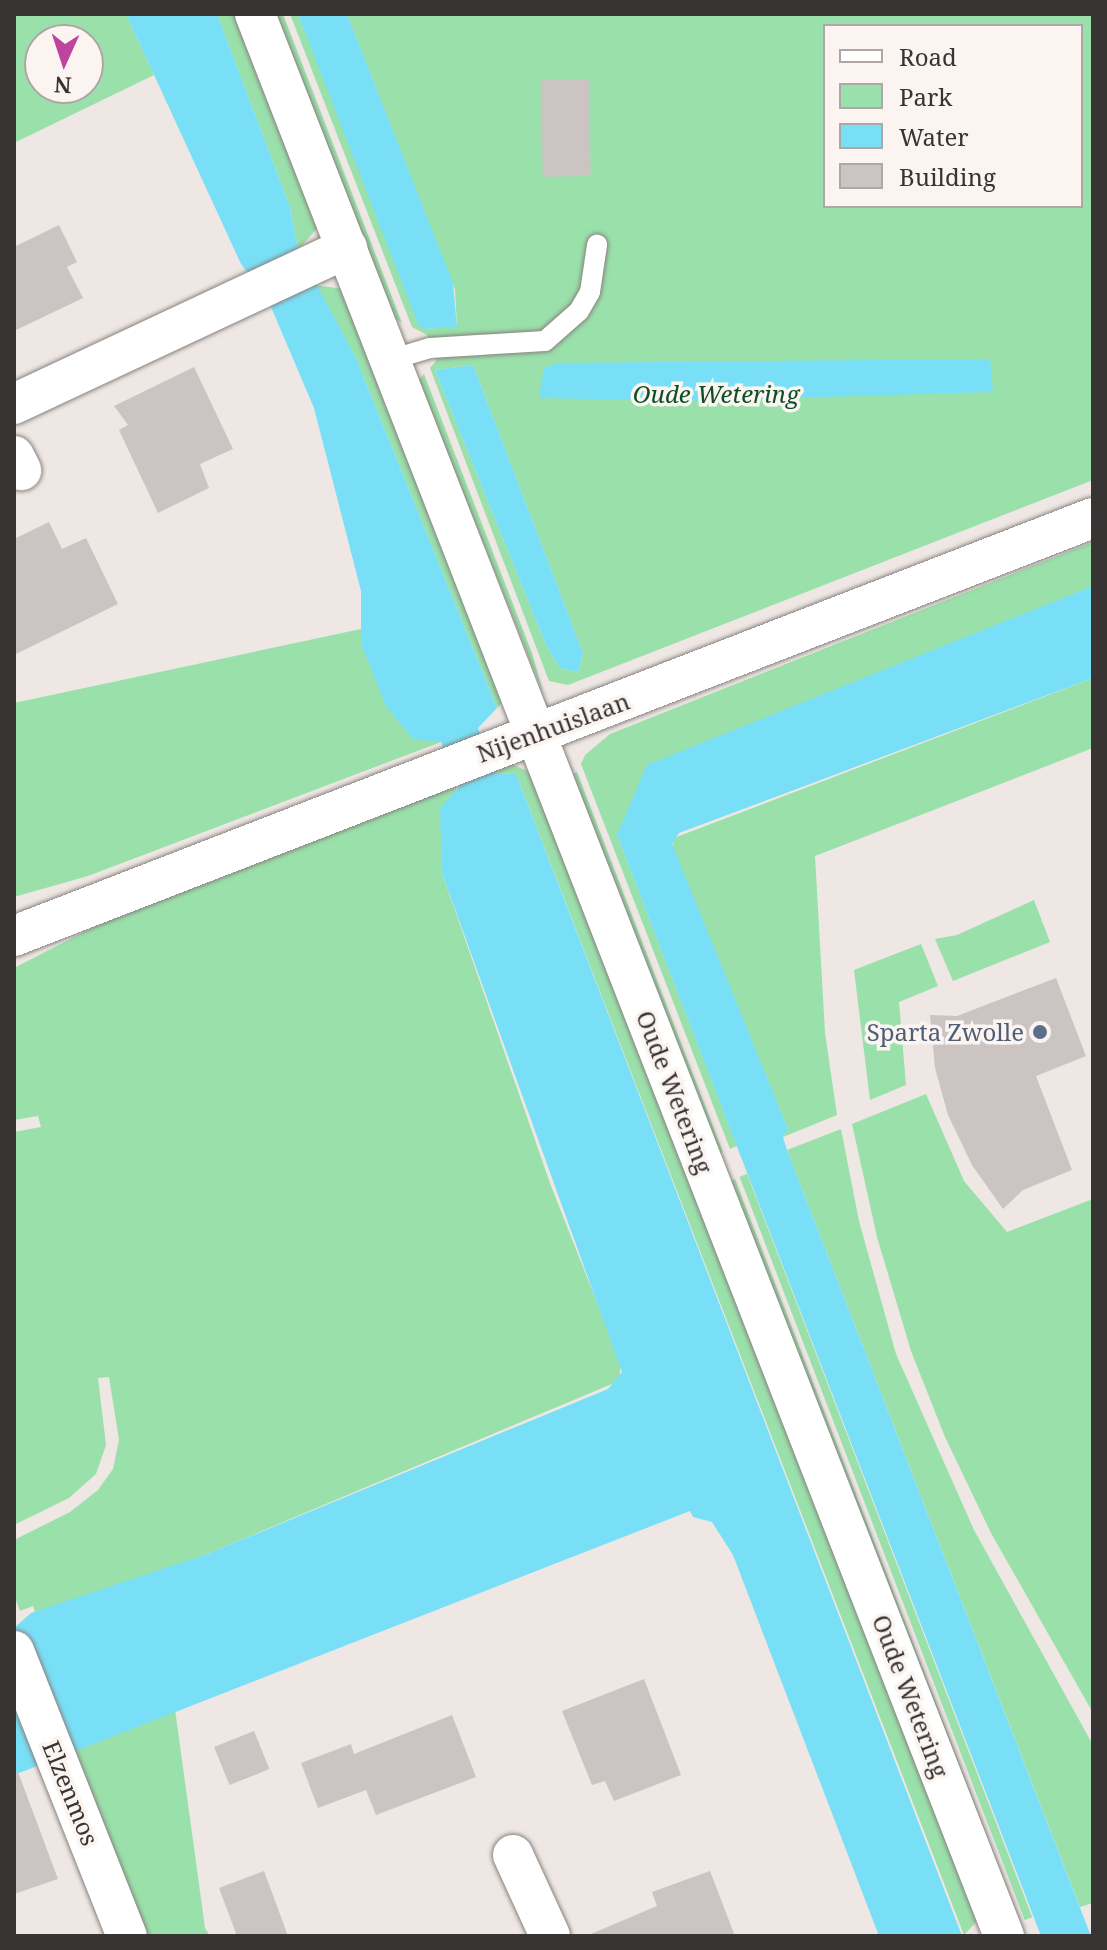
<!DOCTYPE html>
<style>
body{margin:0}
#map{position:relative;width:1107px;height:1950px;overflow:hidden;background:#eee7e4;font-family:"Noto Serif",serif}
div>[style]{position:absolute}
.green>*{inset:0;background:#9ae0ab;transform-origin:0 0}
.water>*{inset:0;background:#79dff7}
.building>*{inset:0;background:#cbc4c2;transform-origin:0 0}
.roads{filter:drop-shadow(0 0 2px #88827f) drop-shadow(0 0 2px #88827f)}
.service>*{height:20px;margin:-10px;padding:0 10px;transform-origin:10px;border-radius:10px;background:#fff}
.minor>*{height:40px;margin:-20px;padding:0 20px;transform-origin:20px;border-radius:20px;background:#fff}
.dots>*{width:22px;height:22px;translate:-50% -50%;box-sizing:border-box;border:4px solid #fbf4f1;border-radius:50%}
span{translate:-50% -50%;white-space:nowrap;text-align:center;line-height:1.15;-webkit-text-stroke:7px #fbf4f1;paint-order:stroke}
.park-label{font-size:24px;color:#0c4f26;font-style:italic}
.street-label{font-size:24px;color:#373433}
.service-label{font-size:24px;color:#4e5e75}
.right{translate:-100% -50%;text-align:right}
.frame{position:absolute;inset:0;border:16px solid #373433;pointer-events:none}
.legend{position:absolute;left:823px;top:24px;width:260px;height:184px;box-sizing:border-box;background:#fbf4f1;border:2px solid #ada7a5;margin:0;padding:10px 14px;list-style:none;font-size:24px;color:#373433}
.legend li{display:flex;align-items:center;gap:16px;height:40px}
.legend b{width:40px;border:2px solid #ada7a5}
.north{position:absolute;left:24px;top:24px;width:80px;height:80px;box-sizing:border-box;background:#fbf4f1;border:2px solid #ada7a5;border-radius:50%;rotate:183deg;font-size:22px;font-weight:700;line-height:32px;text-align:center;color:#373433}
.north::after{content:'';display:block;margin:auto;width:28px;height:36px;background:#bc469d;clip-path:polygon(50% 0,100% 100%,50% 72%,0 100%)}
</style>
<div id="map">
<div class="green">
<i style="clip-path:polygon(evenodd,14px 14px,126px 14px,154px 75px,14px 143px,14px 14px,40px 40px,88px 40px,88px 88px,40px 88px,40px 40px)"></i>
<i style="clip-path:polygon(217px 14px,238px 14px,320px 225px,298px 250px,290px 207px)"></i>
<i style="clip-path:polygon(276px 14px,283px 14px,402px 323px,395px 319px)"></i>
<i style="clip-path:polygon(evenodd,290px 14px,298px 14px,424px 329px,457px 326px,455px 290px,347px 14px,1093px 14px,1093px 480px,568px 685px,549px 681px,430px 368px,436px 361px,427px 335px,412px 327px,290px 14px,825px 26px,1081px 26px,1081px 206px,825px 206px,825px 26px,290px 14px,473px 365px,583px 653px,578px 672px,560px 668px,546px 645px,435px 370px,473px 365px)"></i>
<i style="clip-path:polygon(314px 285px,344px 289px,504px 701px,497px 708px,356px 358px)"></i>
<i style="clip-path:polygon(424px 374px,532px 653px,544px 695px,418px 380px)"></i>
<i style="clip-path:polygon(1093px 542px,1093px 586px,934px 653px,617px 835px,737px 1146px,730px 1149px,581px 764px,585px 755px,610px 734px)"></i>
<i style="clip-path:polygon(361px 629px,361px 644px,441px 742px,88px 876px,14px 897px,14px 703px)"></i>
<i style="clip-path:polygon(1093px 678px,1093px 748px,815px 856px,825px 1033px,837px 1115px,783px 1137px,788px 1129px,672px 847px,674px 838px)"></i>
<i style="clip-path:polygon(509px 763px,532px 773px,977px 1921px,964px 1935px,516px 774px,496px 773px,493px 768px)"></i>
<i style="left:577px;top:772px;width:407px;height:10px;rotate:69deg"></i>
<i style="clip-path:polygon(457px 782px,442px 873px,551px 1186px,621px 1363px,619px 1381px,207px 1554px,95px 1595px,35px 1612px,33px 1606px,20px 1611px,14px 1595px,14px 1540px,70px 1512px,98px 1490px,113px 1469px,119px 1440px,109px 1377px,98px 1378px,106px 1445px,96px 1474px,69px 1498px,14px 1525px,14px 1132px,41px 1127px,38px 1116px,14px 1120px,14px 968px,119px 914px)"></i>
<i style="clip-path:polygon(1034px 900px,1050px 942px,953px 981px,935px 939px,957px 935px)"></i>
<i style="clip-path:polygon(921px 944px,938px 986px,899px 1002px,906px 1085px,870px 1100px,854px 970px)"></i>
<i style="clip-path:polygon(926px 1094px,964px 1181px,1007px 1232px,1093px 1199px,1093px 1713px,991px 1533px,945px 1437px,911px 1351px,877px 1237px,852px 1124px)"></i>
<i style="clip-path:polygon(841px 1129px,859px 1221px,896px 1354px,974px 1530px,1093px 1745px,1093px 1903px,1080px 1907px,787px 1150px)"></i>
<i style="left:747px;top:1174px;width:796px;height:8px;rotate:69deg"></i>
<i style="left:735px;top:1179px;width:796px;height:7px;rotate:69deg"></i>
<i style="clip-path:polygon(175px 1709px,205px 1928px,210px 1936px,146px 1936px,75px 1751px)"></i>
</div>
<div class="water">
<i style="clip-path:polygon(126px 14px,217px 14px,290px 207px,298px 250px,356px 358px,497px 708px,478px 728px,496px 773px,516px 774px,962px 1936px,879px 1936px,733px 1555px,712px 1522px,693px 1517px,690px 1511px,14px 1775px,14px 1628px,31px 1613px,207px 1554px,608px 1389px,622px 1372px,442px 873px,440px 808px,459px 787px,441px 742px,413px 739px,386px 706px,361px 644px,361px 591px,314px 408px,268px 300px,241px 264px)"></i>
<i style="clip-path:polygon(298px 14px,347px 14px,453px 283px,457px 327px,424px 329px,418px 324px)"></i>
<i style="clip-path:polygon(990px 359px,993px 392px,690px 401px,539px 398px,544px 368px,558px 363px)"></i>
<i style="clip-path:polygon(473px 365px,583px 653px,578px 672px,560px 668px,546px 645px,435px 370px)"></i>
<i style="clip-path:polygon(1093px 586px,1093px 678px,679px 833px,672px 844px,788px 1129px,783px 1137px,787px 1150px,1091px 1936px,1041px 1936px,617px 835px,647px 765px)"></i>
</div>
<div class="building">
<i style="left:589px;top:79px;width:97px;height:48px;rotate:89deg"></i>
<i style="clip-path:polygon(59px 225px,77px 262px,67px 267px,83px 298px,14px 331px,14px 247px)"></i>
<i style="clip-path:polygon(194px 367px,233px 449px,200px 464px,209px 488px,158px 513px,119px 430px,128px 425px,114px 406px)"></i>
<i style="clip-path:polygon(49px 522px,62px 549px,86px 538px,118px 604px,14px 655px,14px 539px)"></i>
<i style="clip-path:polygon(1056px 978px,1086px 1056px,1036px 1076px,1072px 1170px,1023px 1190px,1003px 1209px,972px 1165px,948px 1115px,935px 1068px,930px 1015px,957px 1016px)"></i>
<i style="clip-path:polygon(644px 1679px,681px 1775px,614px 1801px,605px 1781px,592px 1785px,562px 1711px)"></i>
<i style="clip-path:polygon(452px 1715px,476px 1777px,376px 1815px,366px 1790px,318px 1808px,301px 1763px,351px 1744px,354px 1754px)"></i>
<i style="left:254px;top:1731px;width:41px;height:43px;rotate:68deg"></i>
<i style="clip-path:polygon(18px 1772px,58px 1879px,14px 1894px,14px 1773px)"></i>
<i style="clip-path:polygon(264px 1871px,288px 1936px,237px 1936px,219px 1888px)"></i>
<i style="clip-path:polygon(710px 1871px,735px 1936px,586px 1936px,657px 1906px,652px 1892px)"></i>
</div>
<div class="roads">
<div class="service">
<i style="left:390px;top:360px;width:42px;rotate:-16.7deg"></i>
<i style="left:430px;top:348px;width:115px;rotate:-3.5deg"></i>
<i style="left:545px;top:341px;width:45px;rotate:-41.4deg"></i>
<i style="left:579px;top:311px;width:22px;rotate:-60deg"></i>
<i style="left:590px;top:292px;width:48px;rotate:-81.5deg"></i>
</div>
<div class="minor">
<i style="left:255px;top:14px;width:2063px;rotate:68.71deg"></i>
<i style="left:14px;top:404px;width:368px;rotate:-25.1deg"></i>
<i style="left:14px;top:456px;width:16px;rotate:63deg"></i>
<i style="left:14px;top:936px;width:1157px;rotate:-21.18deg"></i>
<i style="left:14px;top:1651px;width:307px;rotate:68.4deg"></i>
<i style="left:513px;top:1855px;width:89px;rotate:65.4deg"></i>
</div>
</div>
<div class="dots">
<i style="left:1040px;top:1032px;background:#5c6f8a"></i>
</div>
<div class="park-label">
<span style="left:716px;top:394px">Oude Wetering</span>
</div>
<div class="street-label">
<span style="left:553px;top:727px;rotate:-20deg">Nijenhuislaan</span>
<span style="left:675px;top:1092px;rotate:69deg">Oude Wetering</span>
<span style="left:911px;top:1696px;rotate:69deg">Oude Wetering</span>
<span style="left:71px;top:1793px;rotate:68deg">Elzenmos</span>
</div>
<div class="service-label">
<span class="right" style="left:1024px;top:1032px">Sparta Zwolle</span>
</div>
<div class="frame"></div>
<ul class="legend">
<li><b style="height:10px;background:#fff"></b>Road</li>
<li><b style="height:22px;background:#9ae0ab"></b>Park</li>
<li><b style="height:22px;background:#79dff7"></b>Water</li>
<li><b style="height:22px;background:#cbc4c2"></b>Building</li>
</ul>
<div class="north">N</div>
</div>
